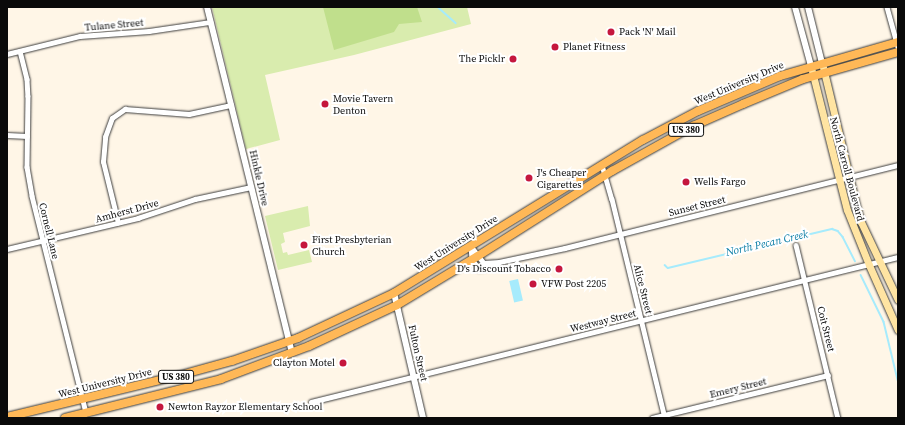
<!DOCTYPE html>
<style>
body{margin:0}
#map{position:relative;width:905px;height:425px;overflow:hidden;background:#fff6e7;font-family:"Source Serif 4",serif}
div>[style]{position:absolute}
.green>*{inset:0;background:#d9ecae}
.forest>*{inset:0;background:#c0df8c}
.water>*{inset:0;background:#a6ebfc;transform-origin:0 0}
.stream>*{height:1.5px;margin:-0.75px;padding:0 0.75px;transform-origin:0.75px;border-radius:0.75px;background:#a6ebfc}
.roads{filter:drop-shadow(0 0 1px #3d3d3d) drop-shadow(0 0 1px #3d3d3d)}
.minor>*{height:4.5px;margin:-2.25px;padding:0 2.25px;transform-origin:2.25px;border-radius:2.25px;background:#fff}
.tertiary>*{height:6px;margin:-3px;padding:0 3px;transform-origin:3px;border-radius:3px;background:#fff}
.secondary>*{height:7px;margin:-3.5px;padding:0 3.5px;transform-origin:3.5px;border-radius:3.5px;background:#ffe4a2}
.primary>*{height:8px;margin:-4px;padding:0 4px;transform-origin:4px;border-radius:4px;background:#ffb857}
.dots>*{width:11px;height:11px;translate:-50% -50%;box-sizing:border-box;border:2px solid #fff;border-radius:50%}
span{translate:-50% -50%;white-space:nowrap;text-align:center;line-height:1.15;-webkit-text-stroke:4px #fff;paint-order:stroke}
.shield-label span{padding:1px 3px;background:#fff;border:1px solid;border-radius:3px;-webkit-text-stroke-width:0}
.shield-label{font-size:9px;color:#0a0a0a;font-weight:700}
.street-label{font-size:10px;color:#0a0a0a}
.poi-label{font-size:10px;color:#0a0a0a}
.left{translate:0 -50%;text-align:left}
.right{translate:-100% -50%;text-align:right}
.water-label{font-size:11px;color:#0a7da5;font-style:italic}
.frame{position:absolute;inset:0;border:8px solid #0a0a0a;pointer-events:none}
</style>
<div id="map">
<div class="green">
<i style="clip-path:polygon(212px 7px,467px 7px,471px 24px,354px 55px,265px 75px,280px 140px,246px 149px)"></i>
<i style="clip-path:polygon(308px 206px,310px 226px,283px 233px,285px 242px,281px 244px,283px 253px,287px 252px,288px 255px,309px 250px,312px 262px,278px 270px,265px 216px)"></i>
</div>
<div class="forest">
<i style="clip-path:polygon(323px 7px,417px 7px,422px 22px,399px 24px,394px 32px,334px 50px)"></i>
</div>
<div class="water">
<i style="left:518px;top:279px;width:22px;height:9px;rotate:77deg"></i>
</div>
<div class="stream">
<i style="left:438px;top:7px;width:24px;rotate:42deg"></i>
<i style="left:665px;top:265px;width:4px;rotate:45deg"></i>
<i style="left:668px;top:268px;width:169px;rotate:-13.4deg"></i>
<i style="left:832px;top:229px;width:6px;rotate:18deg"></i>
<i style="left:838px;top:231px;width:8px;rotate:50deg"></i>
<i style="left:843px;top:237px;width:27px;rotate:63deg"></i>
<i style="left:861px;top:275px;width:52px;rotate:63.9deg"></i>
<i style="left:884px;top:322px;width:60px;rotate:76.4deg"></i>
</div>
<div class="roads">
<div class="minor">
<i style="left:887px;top:7px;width:41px;rotate:74.6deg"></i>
<i style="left:20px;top:51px;width:29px;rotate:76deg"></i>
<i style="left:27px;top:79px;width:17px;rotate:87deg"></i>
<i style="left:28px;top:96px;width:71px;rotate:90.8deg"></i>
<i style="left:27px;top:167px;width:29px;rotate:80deg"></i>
<i style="left:32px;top:196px;width:224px;rotate:76deg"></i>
<i style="left:7px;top:54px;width:75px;rotate:-13.9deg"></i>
<i style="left:80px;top:36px;width:69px;rotate:-4.1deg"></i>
<i style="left:149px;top:31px;width:62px;rotate:-8.4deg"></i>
<i style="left:7px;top:135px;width:20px;rotate:3deg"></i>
<i style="left:602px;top:165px;width:35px;rotate:74deg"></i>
<i style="left:612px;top:199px;width:225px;rotate:76.4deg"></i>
<i style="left:118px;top:223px;width:63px;rotate:-103.8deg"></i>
<i style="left:103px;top:162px;width:25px;rotate:-85deg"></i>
<i style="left:105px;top:137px;width:20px;rotate:-70deg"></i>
<i style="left:112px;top:118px;width:16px;rotate:-35deg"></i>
<i style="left:125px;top:109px;width:64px;rotate:4.5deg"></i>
<i style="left:189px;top:114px;width:43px;rotate:-12.1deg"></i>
<i style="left:796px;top:245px;width:178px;rotate:76.4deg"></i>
<i style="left:471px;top:246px;width:21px;rotate:53deg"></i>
<i style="left:484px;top:263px;width:15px;rotate:-4deg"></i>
<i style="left:499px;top:262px;width:67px;rotate:-12deg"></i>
<i style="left:565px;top:248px;width:343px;rotate:-14deg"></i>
<i style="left:471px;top:247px;width:12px;rotate:85deg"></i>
<i style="left:472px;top:259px;width:12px;rotate:55deg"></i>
<i style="left:479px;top:269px;width:12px;rotate:-9deg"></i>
<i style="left:491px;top:267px;width:8px;rotate:-30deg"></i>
<i style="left:7px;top:249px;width:135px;rotate:-13.3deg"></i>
<i style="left:138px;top:218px;width:60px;rotate:-18.4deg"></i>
<i style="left:195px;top:199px;width:57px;rotate:-12.1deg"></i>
<i style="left:311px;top:402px;width:605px;rotate:-13.88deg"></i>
<i style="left:652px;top:418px;width:181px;rotate:-13.7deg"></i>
</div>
<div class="tertiary">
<i style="left:207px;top:7px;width:356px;rotate:76.2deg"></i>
<i style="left:795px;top:7px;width:61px;rotate:74.8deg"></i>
<i style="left:808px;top:7px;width:58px;rotate:76deg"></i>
<i style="left:394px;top:293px;width:128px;rotate:76.9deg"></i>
</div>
<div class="secondary">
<i style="left:822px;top:63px;width:146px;rotate:76.5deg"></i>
<i style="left:856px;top:205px;width:18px;rotate:74deg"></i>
<i style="left:861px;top:222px;width:86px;rotate:64.6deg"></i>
<i style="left:812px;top:71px;width:143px;rotate:75.9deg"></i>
<i style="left:847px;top:210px;width:59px;rotate:68.2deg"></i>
<i style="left:869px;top:265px;width:71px;rotate:66deg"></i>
</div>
<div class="primary">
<i style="left:7px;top:417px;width:175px;rotate:-13.6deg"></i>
<i style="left:177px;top:376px;width:57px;rotate:-15.3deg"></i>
<i style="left:232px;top:361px;width:70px;rotate:-19.2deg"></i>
<i style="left:298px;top:338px;width:106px;rotate:-25.1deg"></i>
<i style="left:394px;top:293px;width:292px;rotate:-31.6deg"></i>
<i style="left:643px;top:140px;width:62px;rotate:-27.8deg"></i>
<i style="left:698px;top:111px;width:89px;rotate:-23.1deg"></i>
<i style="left:780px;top:76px;width:123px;rotate:-16.1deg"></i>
<i style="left:65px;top:418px;width:161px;rotate:-14deg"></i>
<i style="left:221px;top:379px;width:94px;rotate:-20.6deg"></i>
<i style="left:309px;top:346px;width:97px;rotate:-25deg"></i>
<i style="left:397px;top:305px;width:95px;rotate:-31.2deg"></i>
<i style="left:478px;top:256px;width:159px;rotate:-32.4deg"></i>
<i style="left:612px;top:171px;width:93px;rotate:-29.1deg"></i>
<i style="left:693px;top:126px;width:55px;rotate:-23.7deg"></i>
<i style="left:743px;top:104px;width:65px;rotate:-22.6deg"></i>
<i style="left:803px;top:79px;width:99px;rotate:-15.9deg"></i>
</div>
</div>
<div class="dots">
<i style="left:611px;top:32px;background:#c5173e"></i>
<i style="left:555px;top:47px;background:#c5173e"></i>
<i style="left:513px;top:59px;background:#c5173e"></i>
<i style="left:325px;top:104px;background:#c5173e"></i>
<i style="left:529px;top:178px;background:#c5173e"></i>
<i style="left:686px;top:182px;background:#c5173e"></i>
<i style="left:304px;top:245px;background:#c5173e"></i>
<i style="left:559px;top:269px;background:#c5173e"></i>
<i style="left:533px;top:284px;background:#c5173e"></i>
<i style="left:343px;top:363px;background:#c5173e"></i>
<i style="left:160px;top:407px;background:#c5173e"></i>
</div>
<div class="shield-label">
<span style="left:686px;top:130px">US 380</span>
<span style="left:176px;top:377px">US 380</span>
</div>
<div class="street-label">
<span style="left:114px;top:25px;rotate:-5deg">Tulane Street</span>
<span style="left:739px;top:83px;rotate:-23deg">West University Drive</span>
<span style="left:847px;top:169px;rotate:75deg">North Carroll Boulevard</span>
<span style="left:259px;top:178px;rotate:77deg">Hinkle Drive</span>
<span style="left:697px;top:206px;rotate:-14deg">Sunset Street</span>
<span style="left:127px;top:211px;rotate:-15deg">Amherst Drive</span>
<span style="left:49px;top:231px;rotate:76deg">Cornell Lane</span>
<span style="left:456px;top:243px;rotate:-32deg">West University Drive</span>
<span style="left:643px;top:289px;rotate:76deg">Alice Street</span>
<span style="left:603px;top:321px;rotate:-14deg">Westway Street</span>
<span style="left:826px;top:329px;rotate:76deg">Coit Street</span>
<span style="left:418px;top:353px;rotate:77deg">Fulton Street</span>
<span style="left:105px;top:383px;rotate:-14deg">West University Drive</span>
<span style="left:738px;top:388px;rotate:-14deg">Emery Street</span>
</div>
<div class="poi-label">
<span class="left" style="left:619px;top:32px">Pack 'N' Mail</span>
<span class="left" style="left:563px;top:47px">Planet Fitness</span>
<span class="right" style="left:505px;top:59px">The Picklr</span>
<span class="left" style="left:333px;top:104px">Movie Tavern<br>Denton</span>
<span class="left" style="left:537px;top:178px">J's Cheaper<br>Cigarettes</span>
<span class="left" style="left:694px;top:182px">Wells Fargo</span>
<span class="left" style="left:312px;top:245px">First Presbyterian<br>Church</span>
<span class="right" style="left:551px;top:269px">D's Discount Tobacco</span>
<span class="left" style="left:541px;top:284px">VFW Post 2205</span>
<span class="right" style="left:335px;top:363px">Clayton Motel</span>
<span class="left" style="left:168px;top:407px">Newton Rayzor Elementary School</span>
</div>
<div class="water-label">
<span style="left:767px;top:244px;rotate:-13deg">North Pecan Creek</span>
</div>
<div class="frame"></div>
</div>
